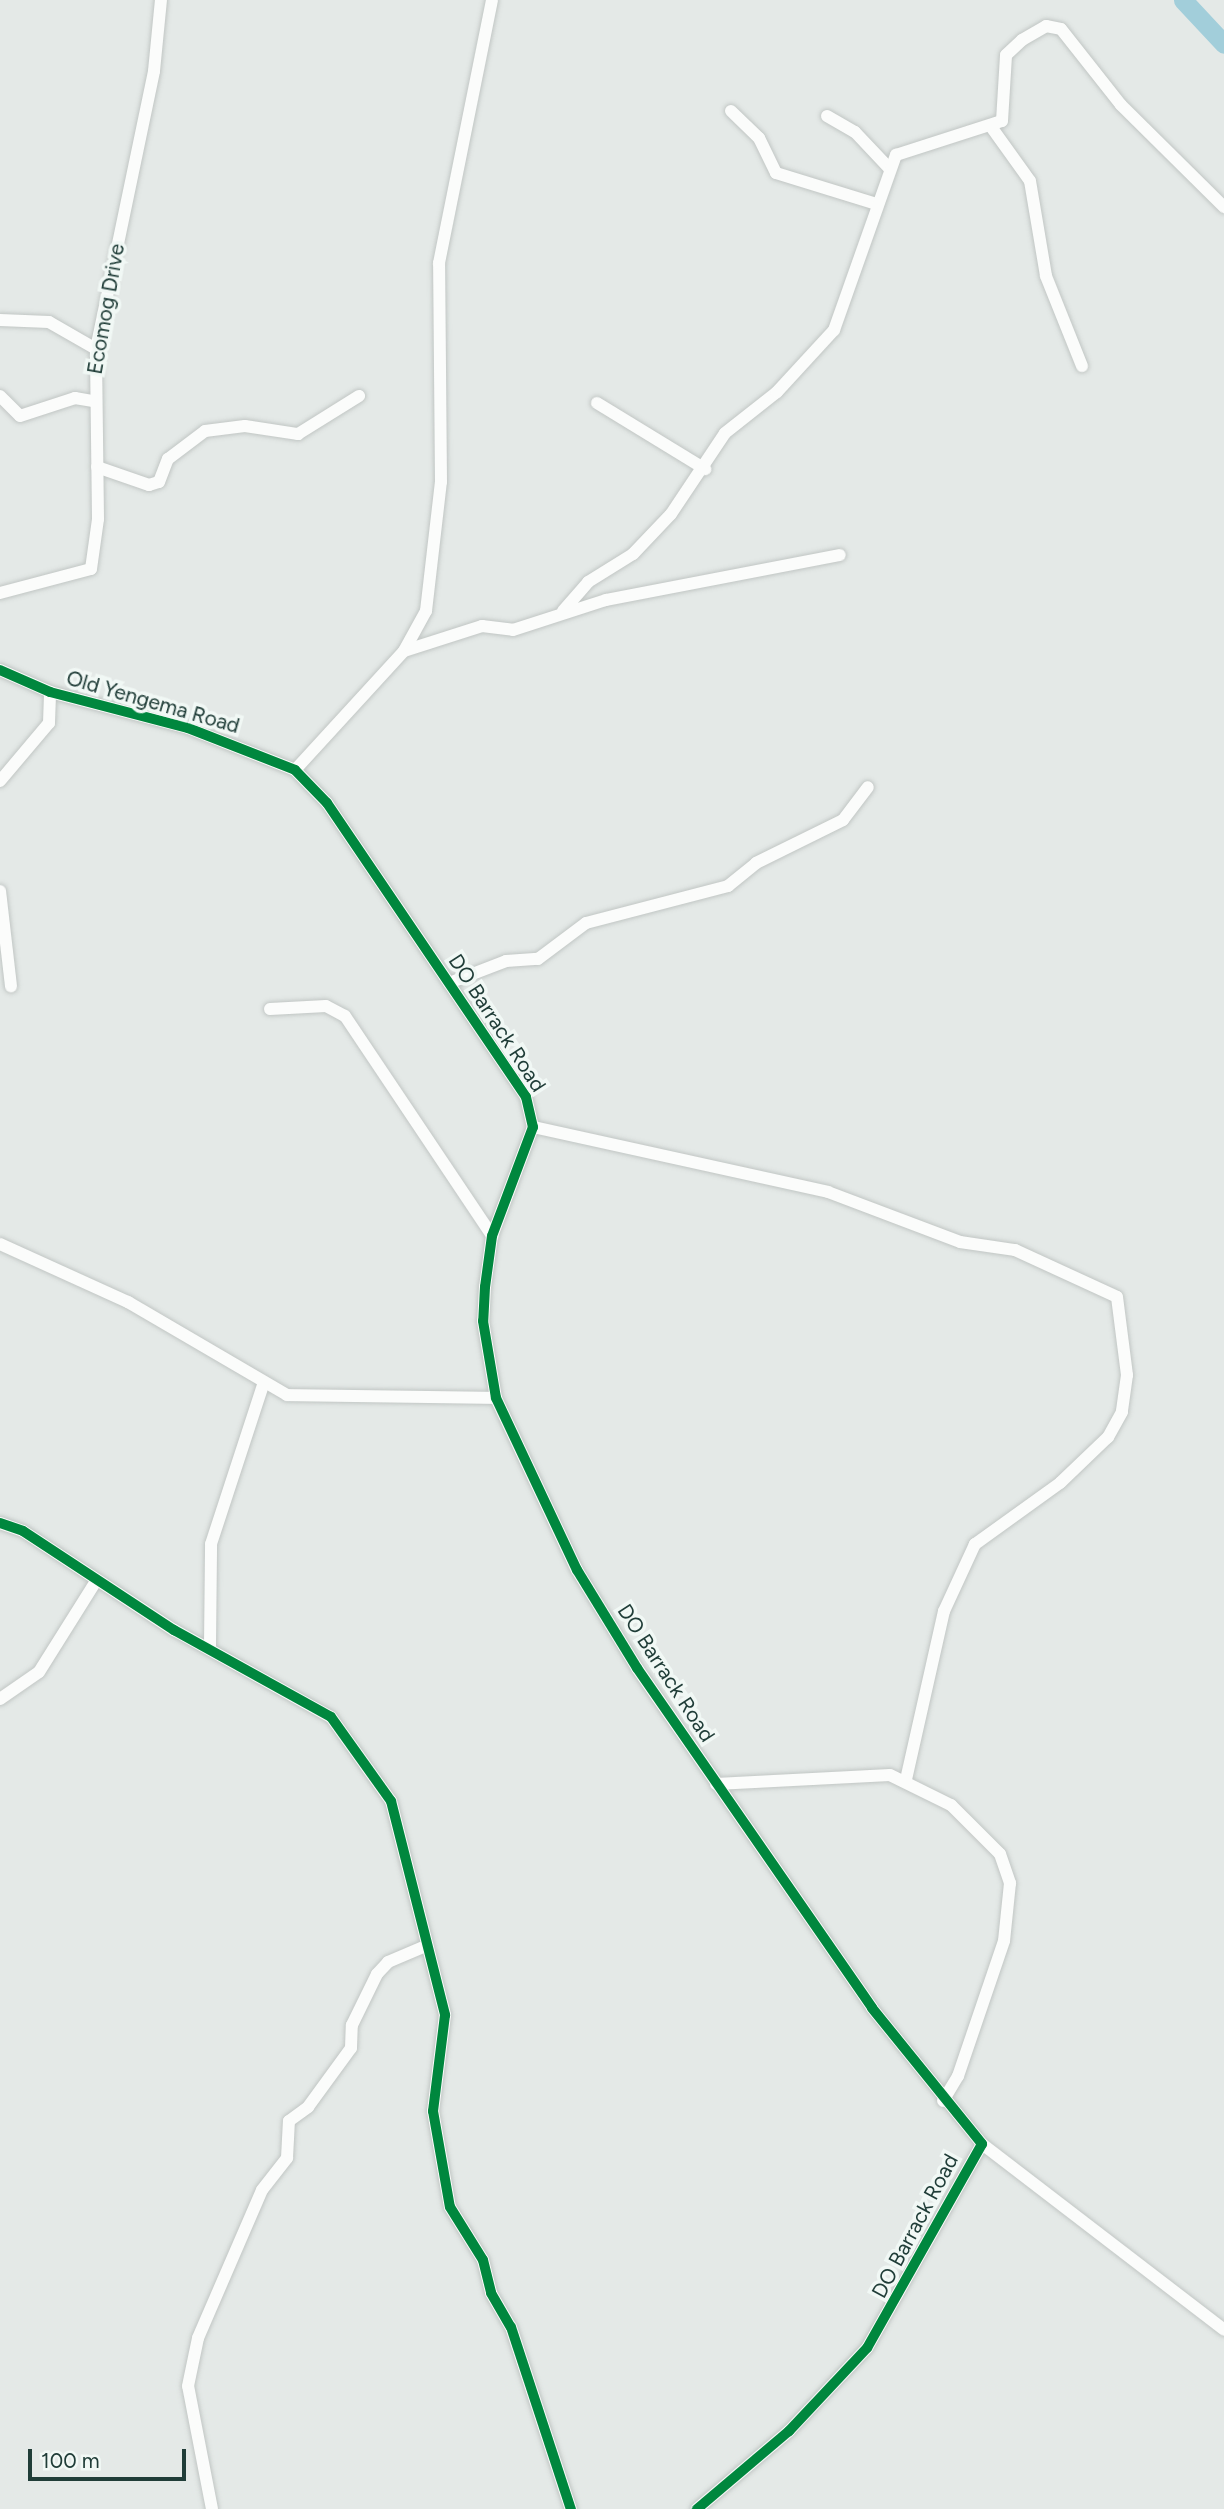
<!DOCTYPE html>
<style>
body{margin:0}
#map{position:relative;width:1224px;height:2509px;overflow:hidden;background:#e4e9e7;font-family:Figtree,sans-serif}
div>[style]{position:absolute}
.river>*{height:19px;margin:-9.5px;padding:0 9.5px;transform-origin:9.5px;border-radius:9.5px;background:#a2ceda}
.roads{filter:drop-shadow(0 0 2px #c1c6c4) drop-shadow(0 0 2px #c1c6c4)}
.minor>*{height:12px;margin:-6px;padding:0 6px;transform-origin:6px;border-radius:6px;background:#fbfcfb}
.cycleway>*{height:10px;margin:-5px;padding:0 5px;transform-origin:5px;border-radius:5px;background:#00873e}
span{translate:-50% -50%;white-space:nowrap;text-align:center;line-height:1.15;-webkit-text-stroke:7px #f1f8f5;paint-order:stroke}
.street-label{font-size:21px;color:#203d38}
.scale{position:absolute;left:28px;top:2449px;width:158px;height:32px;box-sizing:border-box;border:4px solid #203d38;border-top:0;padding-left:9px;font-size:21px;line-height:24px;white-space:nowrap;color:#203d38;-webkit-text-stroke:5px #f1f8f5;paint-order:stroke}
</style>
<div id="map">
<div class="river">
<i style="left:1183px;top:0;width:60px;rotate:47deg"></i>
</div>
<div class="roads">
<div class="minor">
<i style="left:731px;top:111px;width:39px;rotate:44deg"></i>
<i style="left:759px;top:138px;width:39px;rotate:64deg"></i>
<i style="left:776px;top:173px;width:106px;rotate:17.1deg"></i>
<i style="left:827px;top:116px;width:32px;rotate:30deg"></i>
<i style="left:855px;top:132px;width:51px;rotate:46.6deg"></i>
<i style="left:992px;top:128px;width:65px;rotate:54.4deg"></i>
<i style="left:1030px;top:181px;width:96px;rotate:80.4deg"></i>
<i style="left:1046px;top:276px;width:97px;rotate:68.2deg"></i>
<i style="left:0;top:320px;width:49px;rotate:2.3deg"></i>
<i style="left:49px;top:322px;width:54px;rotate:29.9deg"></i>
<i style="left:0;top:396px;width:28px;rotate:45deg"></i>
<i style="left:20px;top:416px;width:58px;rotate:-18.1deg"></i>
<i style="left:75px;top:398px;width:17px;rotate:10deg"></i>
<i style="left:597px;top:403px;width:127px;rotate:31.4deg"></i>
<i style="left:97px;top:467px;width:55px;rotate:19.1deg"></i>
<i style="left:149px;top:485px;width:10px;rotate:-17deg"></i>
<i style="left:159px;top:482px;width:25px;rotate:-69deg"></i>
<i style="left:168px;top:459px;width:46px;rotate:-37.1deg"></i>
<i style="left:205px;top:431px;width:40px;rotate:-7.1deg"></i>
<i style="left:245px;top:426px;width:54px;rotate:8.6deg"></i>
<i style="left:298px;top:434px;width:72px;rotate:-31.9deg"></i>
<i style="left:0;top:593px;width:94px;rotate:-14.8deg"></i>
<i style="left:91px;top:569px;width:50px;rotate:-82deg"></i>
<i style="left:98px;top:519px;width:170px;rotate:-90.7deg"></i>
<i style="left:96px;top:349px;width:284px;rotate:-78.2deg"></i>
<i style="left:154px;top:71px;width:71px;rotate:-84.4deg"></i>
<i style="left:563px;top:611px;width:38px;rotate:-49deg"></i>
<i style="left:588px;top:582px;width:53px;rotate:-31.9deg"></i>
<i style="left:633px;top:554px;width:55px;rotate:-46.5deg"></i>
<i style="left:671px;top:514px;width:97px;rotate:-56.3deg"></i>
<i style="left:725px;top:433px;width:66px;rotate:-38.3deg"></i>
<i style="left:777px;top:392px;width:84px;rotate:-47.4deg"></i>
<i style="left:834px;top:330px;width:186px;rotate:-70.5deg"></i>
<i style="left:896px;top:155px;width:111px;rotate:-17.8deg"></i>
<i style="left:1002px;top:121px;width:66px;rotate:-86.5deg"></i>
<i style="left:1006px;top:55px;width:22px;rotate:-43deg"></i>
<i style="left:1022px;top:40px;width:28px;rotate:-30deg"></i>
<i style="left:1046px;top:26px;width:15px;rotate:11deg"></i>
<i style="left:1061px;top:29px;width:97px;rotate:51.7deg"></i>
<i style="left:1121px;top:105px;width:145px;rotate:44.7deg"></i>
<i style="left:404px;top:651px;width:82px;rotate:-17.8deg"></i>
<i style="left:482px;top:626px;width:31px;rotate:7deg"></i>
<i style="left:513px;top:630px;width:98px;rotate:-17.9deg"></i>
<i style="left:606px;top:600px;width:238px;rotate:-10.9deg"></i>
<i style="left:0;top:670px;width:55px;rotate:23.7deg"></i>
<i style="left:50px;top:692px;width:143px;rotate:14.6deg"></i>
<i style="left:188px;top:728px;width:115px;rotate:21.4deg"></i>
<i style="left:295px;top:770px;width:46px;rotate:45.9deg"></i>
<i style="left:327px;top:803px;width:355px;rotate:55.9deg"></i>
<i style="left:526px;top:1097px;width:31px;rotate:77deg"></i>
<i style="left:533px;top:1127px;width:116px;rotate:110.6deg"></i>
<i style="left:492px;top:1236px;width:51px;rotate:97.8deg"></i>
<i style="left:485px;top:1287px;width:34px;rotate:93deg"></i>
<i style="left:483px;top:1321px;width:78px;rotate:80.4deg"></i>
<i style="left:496px;top:1398px;width:190px;rotate:64.8deg"></i>
<i style="left:577px;top:1570px;width:115px;rotate:58.5deg"></i>
<i style="left:637px;top:1668px;width:413px;rotate:55.3deg"></i>
<i style="left:872px;top:2008px;width:175px;rotate:51deg"></i>
<i style="left:982px;top:2144px;width:234px;rotate:119.4deg"></i>
<i style="left:867px;top:2348px;width:114px;rotate:133.2deg"></i>
<i style="left:789px;top:2431px;width:121px;rotate:139.7deg"></i>
<i style="left:295px;top:770px;width:161px;rotate:-47.5deg"></i>
<i style="left:404px;top:651px;width:46px;rotate:-61.2deg"></i>
<i style="left:426px;top:611px;width:130px;rotate:-83.4deg"></i>
<i style="left:441px;top:482px;width:219px;rotate:-90.5deg"></i>
<i style="left:439px;top:263px;width:268px;rotate:-78.6deg"></i>
<i style="left:0;top:781px;width:76px;rotate:-49.8deg"></i>
<i style="left:49px;top:723px;width:31px;rotate:-88deg"></i>
<i style="left:0;top:891px;width:96px;rotate:83.4deg"></i>
<i style="left:449px;top:983px;width:61px;rotate:-21.1deg"></i>
<i style="left:506px;top:961px;width:32px;rotate:-4deg"></i>
<i style="left:538px;top:959px;width:60px;rotate:-36.9deg"></i>
<i style="left:586px;top:923px;width:147px;rotate:-14.6deg"></i>
<i style="left:728px;top:886px;width:36px;rotate:-39deg"></i>
<i style="left:756px;top:863px;width:97px;rotate:-26.3deg"></i>
<i style="left:843px;top:820px;width:41px;rotate:-52.9deg"></i>
<i style="left:270px;top:1009px;width:56px;rotate:-3.1deg"></i>
<i style="left:326px;top:1006px;width:21px;rotate:28deg"></i>
<i style="left:345px;top:1016px;width:265px;rotate:56.2deg"></i>
<i style="left:533px;top:1127px;width:302px;rotate:12.4deg"></i>
<i style="left:828px;top:1192px;width:141px;rotate:20.7deg"></i>
<i style="left:960px;top:1242px;width:56px;rotate:8.3deg"></i>
<i style="left:1015px;top:1250px;width:112px;rotate:24.7deg"></i>
<i style="left:1117px;top:1297px;width:79px;rotate:82.7deg"></i>
<i style="left:1127px;top:1375px;width:37px;rotate:98deg"></i>
<i style="left:1122px;top:1412px;width:29px;rotate:119deg"></i>
<i style="left:1108px;top:1437px;width:66px;rotate:136.2deg"></i>
<i style="left:1060px;top:1483px;width:105px;rotate:144.3deg"></i>
<i style="left:975px;top:1544px;width:74px;rotate:114.8deg"></i>
<i style="left:944px;top:1611px;width:173px;rotate:102.7deg"></i>
<i style="left:0;top:1244px;width:141px;rotate:24.4deg"></i>
<i style="left:128px;top:1302px;width:184px;rotate:30.3deg"></i>
<i style="left:287px;top:1395px;width:209px;rotate:0.8deg"></i>
<i style="left:0;top:1523px;width:24px;rotate:19deg"></i>
<i style="left:23px;top:1531px;width:181px;rotate:33.3deg"></i>
<i style="left:174px;top:1630px;width:179px;rotate:29deg"></i>
<i style="left:331px;top:1717px;width:103px;rotate:54.5deg"></i>
<i style="left:391px;top:1801px;width:221px;rotate:75.8deg"></i>
<i style="left:445px;top:2015px;width:97px;rotate:97.1deg"></i>
<i style="left:433px;top:2111px;width:97px;rotate:80deg"></i>
<i style="left:450px;top:2207px;width:62px;rotate:58.1deg"></i>
<i style="left:483px;top:2260px;width:34px;rotate:76deg"></i>
<i style="left:491px;top:2293px;width:39px;rotate:60deg"></i>
<i style="left:511px;top:2327px;width:192px;rotate:71.8deg"></i>
<i style="left:210px;top:1646px;width:102px;rotate:-89.4deg"></i>
<i style="left:211px;top:1544px;width:167px;rotate:-71.9deg"></i>
<i style="left:0;top:1699px;width:47px;rotate:-34.7deg"></i>
<i style="left:39px;top:1672px;width:107px;rotate:-57.9deg"></i>
<i style="left:716px;top:1784px;width:174px;rotate:-3deg"></i>
<i style="left:890px;top:1775px;width:68px;rotate:26.2deg"></i>
<i style="left:951px;top:1805px;width:69px;rotate:45deg"></i>
<i style="left:1000px;top:1854px;width:31px;rotate:71deg"></i>
<i style="left:1010px;top:1883px;width:58px;rotate:95.9deg"></i>
<i style="left:1004px;top:1941px;width:143px;rotate:108.8deg"></i>
<i style="left:958px;top:2076px;width:29px;rotate:121deg"></i>
<i style="left:982px;top:2144px;width:305px;rotate:37.5deg"></i>
<i style="left:212px;top:2509px;width:125px;rotate:-101deg"></i>
<i style="left:188px;top:2386px;width:49px;rotate:-78.2deg"></i>
<i style="left:198px;top:2338px;width:161px;rotate:-66.6deg"></i>
<i style="left:262px;top:2190px;width:41px;rotate:-52deg"></i>
<i style="left:287px;top:2158px;width:37px;rotate:-87deg"></i>
<i style="left:289px;top:2121px;width:24px;rotate:-36deg"></i>
<i style="left:308px;top:2107px;width:73px;rotate:-53.9deg"></i>
<i style="left:351px;top:2048px;width:23px;rotate:-88deg"></i>
<i style="left:352px;top:2025px;width:57px;rotate:-63.9deg"></i>
<i style="left:377px;top:1974px;width:16px;rotate:-47deg"></i>
<i style="left:388px;top:1962px;width:39px;rotate:-23deg"></i>
</div>
</div>
<div class="cycleway">
<i style="left:0;top:670px;width:55px;rotate:23.7deg"></i>
<i style="left:50px;top:692px;width:143px;rotate:14.6deg"></i>
<i style="left:188px;top:728px;width:115px;rotate:21.4deg"></i>
<i style="left:295px;top:770px;width:46px;rotate:45.9deg"></i>
<i style="left:327px;top:803px;width:355px;rotate:55.9deg"></i>
<i style="left:526px;top:1097px;width:31px;rotate:77deg"></i>
<i style="left:533px;top:1127px;width:116px;rotate:110.6deg"></i>
<i style="left:492px;top:1236px;width:51px;rotate:97.8deg"></i>
<i style="left:485px;top:1287px;width:34px;rotate:93deg"></i>
<i style="left:483px;top:1321px;width:78px;rotate:80.4deg"></i>
<i style="left:496px;top:1398px;width:190px;rotate:64.8deg"></i>
<i style="left:577px;top:1570px;width:115px;rotate:58.5deg"></i>
<i style="left:637px;top:1668px;width:413px;rotate:55.3deg"></i>
<i style="left:872px;top:2008px;width:175px;rotate:51deg"></i>
<i style="left:982px;top:2144px;width:234px;rotate:119.4deg"></i>
<i style="left:867px;top:2348px;width:114px;rotate:133.2deg"></i>
<i style="left:789px;top:2431px;width:121px;rotate:139.7deg"></i>
<i style="left:0;top:1523px;width:24px;rotate:19deg"></i>
<i style="left:23px;top:1531px;width:181px;rotate:33.3deg"></i>
<i style="left:174px;top:1630px;width:179px;rotate:29deg"></i>
<i style="left:331px;top:1717px;width:103px;rotate:54.5deg"></i>
<i style="left:391px;top:1801px;width:221px;rotate:75.8deg"></i>
<i style="left:445px;top:2015px;width:97px;rotate:97.1deg"></i>
<i style="left:433px;top:2111px;width:97px;rotate:80deg"></i>
<i style="left:450px;top:2207px;width:62px;rotate:58.1deg"></i>
<i style="left:483px;top:2260px;width:34px;rotate:76deg"></i>
<i style="left:491px;top:2293px;width:39px;rotate:60deg"></i>
<i style="left:511px;top:2327px;width:192px;rotate:71.8deg"></i>
</div>
<div class="street-label">
<span style="left:106px;top:309px;rotate:-80deg">Ecomog Drive</span>
<span style="left:153px;top:702px;rotate:16deg">Old Yengema Road</span>
<span style="left:497px;top:1023px;rotate:57deg">DO Barrack Road</span>
<span style="left:666px;top:1673px;rotate:57deg">DO Barrack Road</span>
<span style="left:915px;top:2226px;rotate:-62deg">DO Barrack Road</span>
</div>
<div class="scale">100 m</div>
</div>
